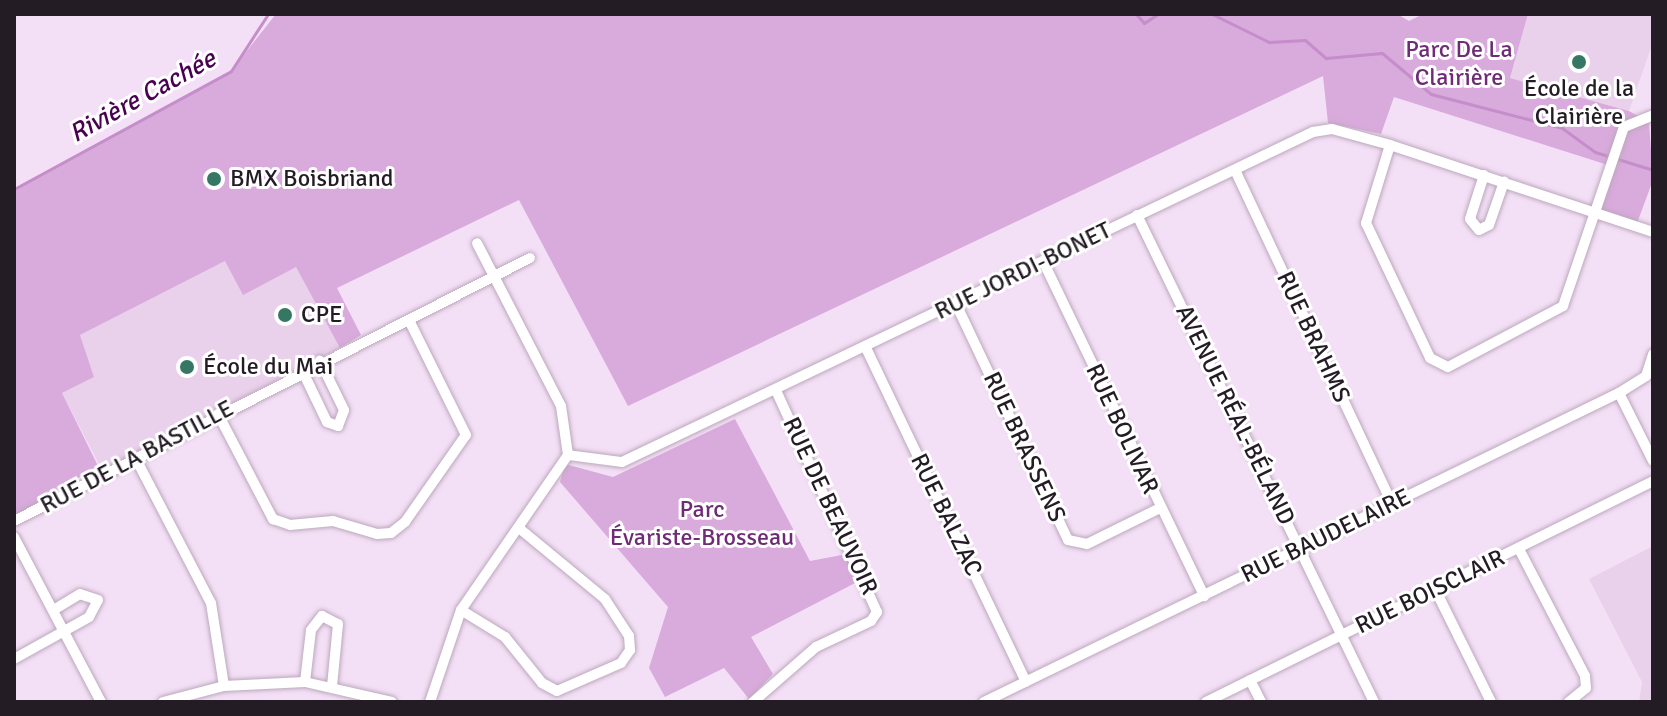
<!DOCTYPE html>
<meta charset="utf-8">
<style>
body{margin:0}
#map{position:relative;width:1667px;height:716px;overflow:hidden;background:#f4e0f6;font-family:Signika,sans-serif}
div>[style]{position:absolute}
.built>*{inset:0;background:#e9d0eb}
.green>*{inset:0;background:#d9aadc}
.stream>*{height:3px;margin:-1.5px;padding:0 1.5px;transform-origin:1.5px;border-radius:1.5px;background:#c58dca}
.roads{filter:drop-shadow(0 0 2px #bca8bd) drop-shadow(0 0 2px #bca8bd)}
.minor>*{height:10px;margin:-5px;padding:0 5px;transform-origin:5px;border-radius:5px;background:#fff}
.dots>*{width:22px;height:22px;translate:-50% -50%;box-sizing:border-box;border:4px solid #fff;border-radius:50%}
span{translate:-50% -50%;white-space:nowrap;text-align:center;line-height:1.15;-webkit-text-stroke:6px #fff;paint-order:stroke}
.park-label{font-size:24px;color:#6f2c76}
.poi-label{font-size:24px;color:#231c24}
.left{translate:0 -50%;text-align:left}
.street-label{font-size:24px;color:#231c24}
.water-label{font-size:26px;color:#490050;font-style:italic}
.frame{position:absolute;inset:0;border:16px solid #231c24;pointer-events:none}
</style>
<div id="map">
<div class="built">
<i style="clip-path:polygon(1528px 14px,1653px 14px,1653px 42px,1629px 111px,1510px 78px)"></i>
<i style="clip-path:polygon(225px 261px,296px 266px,340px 348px,102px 470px,62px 393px,94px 377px,80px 335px)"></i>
<i style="clip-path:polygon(1653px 546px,1653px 702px,1639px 702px,1642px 682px,1589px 579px)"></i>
</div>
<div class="green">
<i style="clip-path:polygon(276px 14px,1397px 14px,1409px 21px,1423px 14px,1528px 14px,1510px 78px,1629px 111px,1649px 122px,1653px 180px,1636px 226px,1596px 213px,1611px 166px,1394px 97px,1381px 134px,1328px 123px,1323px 76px,628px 406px,519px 200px,337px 288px,361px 335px,340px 348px,296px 267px,243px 295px,225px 261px,80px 335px,94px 377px,62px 393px,98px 466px,14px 517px,14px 189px,231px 71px)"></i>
<i style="clip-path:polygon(735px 419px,810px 561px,847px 554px,859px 581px,751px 637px,773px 674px,749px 699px,724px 668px,665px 697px,649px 668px,668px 607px,560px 482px,565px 464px,613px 477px)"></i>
</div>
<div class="stream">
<i style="left:1136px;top:14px;width:12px;rotate:48deg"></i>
<i style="left:1144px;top:23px;width:17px;rotate:-33deg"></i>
<i style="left:1212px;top:14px;width:64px;rotate:26.2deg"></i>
<i style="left:1269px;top:42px;width:36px;rotate:-3deg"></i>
<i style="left:1305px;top:40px;width:28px;rotate:41deg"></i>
<i style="left:1326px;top:58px;width:56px;rotate:-5.1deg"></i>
<i style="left:1382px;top:53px;width:64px;rotate:39.9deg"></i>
<i style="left:1431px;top:94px;width:135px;rotate:14.5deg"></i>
<i style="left:1562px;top:128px;width:41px;rotate:36deg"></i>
<i style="left:1595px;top:152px;width:61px;rotate:17.2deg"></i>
<i style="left:14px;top:189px;width:247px;rotate:-28.5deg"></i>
<i style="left:231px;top:71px;width:68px;rotate:-57deg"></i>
</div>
<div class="roads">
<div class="minor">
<i style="left:1390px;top:145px;width:82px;rotate:107.1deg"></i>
<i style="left:1366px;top:223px;width:149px;rotate:64.6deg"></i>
<i style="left:1430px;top:358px;width:20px;rotate:27deg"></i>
<i style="left:1448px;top:367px;width:130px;rotate:-27.9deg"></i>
<i style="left:1563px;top:306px;width:189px;rotate:-71.2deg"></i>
<i style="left:1624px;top:127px;width:31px;rotate:-22deg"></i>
<i style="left:1235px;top:170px;width:369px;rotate:64.8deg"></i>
<i style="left:1484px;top:175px;width:46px;rotate:107.7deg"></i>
<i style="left:1470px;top:219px;width:14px;rotate:51deg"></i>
<i style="left:1479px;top:230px;width:11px;rotate:-27deg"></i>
<i style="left:1489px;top:225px;width:46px;rotate:-70.8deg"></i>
<i style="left:1137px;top:215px;width:542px;rotate:64.05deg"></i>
<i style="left:1043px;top:261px;width:372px;rotate:64.3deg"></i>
<i style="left:956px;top:304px;width:261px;rotate:64.6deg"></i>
<i style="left:1068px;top:540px;width:19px;rotate:12deg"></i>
<i style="left:1087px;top:544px;width:81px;rotate:-26.3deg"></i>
<i style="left:866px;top:348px;width:370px;rotate:64.4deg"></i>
<i style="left:302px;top:370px;width:58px;rotate:64.3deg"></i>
<i style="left:327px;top:422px;width:12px;rotate:20deg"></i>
<i style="left:338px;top:426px;width:17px;rotate:-69deg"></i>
<i style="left:344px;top:410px;width:55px;rotate:-116.1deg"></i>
<i style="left:1619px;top:393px;width:76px;rotate:63.4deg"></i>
<i style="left:218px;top:414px;width:119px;rotate:62.4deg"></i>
<i style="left:273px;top:519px;width:18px;rotate:19deg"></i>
<i style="left:290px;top:525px;width:43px;rotate:-5.3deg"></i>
<i style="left:333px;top:521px;width:46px;rotate:16.5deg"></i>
<i style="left:377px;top:534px;width:14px;rotate:-4deg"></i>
<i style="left:391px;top:533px;width:18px;rotate:-38deg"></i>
<i style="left:405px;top:522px;width:106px;rotate:-55deg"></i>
<i style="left:466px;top:435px;width:128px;rotate:-116.4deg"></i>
<i style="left:568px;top:455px;width:54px;rotate:7.4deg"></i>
<i style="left:622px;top:462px;width:766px;rotate:-25.53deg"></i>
<i style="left:1313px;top:132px;width:19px;rotate:-9deg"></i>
<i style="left:1332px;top:129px;width:60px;rotate:15.4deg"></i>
<i style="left:1390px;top:145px;width:277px;rotate:18.3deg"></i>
<i style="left:136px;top:459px;width:162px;rotate:62.5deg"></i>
<i style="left:211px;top:603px;width:84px;rotate:81.1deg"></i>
<i style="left:14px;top:521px;width:579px;rotate:-27.01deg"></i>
<i style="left:14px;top:537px;width:187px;rotate:62.2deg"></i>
<i style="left:1519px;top:549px;width:143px;rotate:62.5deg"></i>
<i style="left:1585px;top:676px;width:12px;rotate:85deg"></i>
<i style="left:1586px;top:688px;width:22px;rotate:141deg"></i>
<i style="left:1435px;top:589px;width:126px;rotate:63.6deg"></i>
<i style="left:461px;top:610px;width:52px;rotate:31.5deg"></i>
<i style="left:505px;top:637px;width:59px;rotate:51.2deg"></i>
<i style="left:542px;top:683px;width:17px;rotate:28deg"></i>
<i style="left:557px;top:691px;width:70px;rotate:-23.6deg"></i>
<i style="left:621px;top:663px;width:16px;rotate:-55deg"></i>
<i style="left:630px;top:650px;width:14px;rotate:-94deg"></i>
<i style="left:629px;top:636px;width:44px;rotate:-123deg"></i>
<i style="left:605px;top:599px;width:112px;rotate:-140.5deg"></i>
<i style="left:14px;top:659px;width:86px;rotate:-29.2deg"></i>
<i style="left:89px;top:617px;width:19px;rotate:-62deg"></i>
<i style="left:98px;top:600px;width:19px;rotate:-162deg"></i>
<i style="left:80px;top:594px;width:31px;rotate:149deg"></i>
<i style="left:1250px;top:680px;width:25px;rotate:63deg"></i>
<i style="left:305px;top:682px;width:52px;rotate:-83.4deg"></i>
<i style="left:311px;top:630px;width:18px;rotate:-52deg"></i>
<i style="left:322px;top:616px;width:18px;rotate:27deg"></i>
<i style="left:338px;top:624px;width:62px;rotate:95.5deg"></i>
<i style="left:163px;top:702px;width:63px;rotate:-14.7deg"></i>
<i style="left:224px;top:686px;width:81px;rotate:-2.8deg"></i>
<i style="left:305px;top:682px;width:89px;rotate:12.9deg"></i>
<i style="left:430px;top:702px;width:97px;rotate:-71.4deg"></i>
<i style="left:461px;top:610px;width:188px;rotate:-55.4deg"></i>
<i style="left:568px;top:455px;width:49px;rotate:-98.1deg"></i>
<i style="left:561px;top:406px;width:183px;rotate:-117.3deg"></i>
<i style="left:753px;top:702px;width:84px;rotate:-41.1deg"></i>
<i style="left:816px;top:647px;width:61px;rotate:-25.3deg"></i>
<i style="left:871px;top:621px;width:11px;rotate:-56deg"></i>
<i style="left:877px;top:612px;width:244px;rotate:-114.5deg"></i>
<i style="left:984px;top:702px;width:706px;rotate:-25.95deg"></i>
<i style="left:1619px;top:393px;width:32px;rotate:-32deg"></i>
<i style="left:1646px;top:376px;width:23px;rotate:-72deg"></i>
<i style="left:1206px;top:702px;width:499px;rotate:-26.3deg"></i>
</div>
</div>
<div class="dots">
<i style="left:1579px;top:62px;background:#367665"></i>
<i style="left:214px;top:179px;background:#367665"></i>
<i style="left:285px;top:315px;background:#367665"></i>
<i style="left:187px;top:367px;background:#367665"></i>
</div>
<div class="park-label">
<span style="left:1459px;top:64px">Parc De La<br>Clairière</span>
<span style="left:702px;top:524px">Parc<br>Évariste-Brosseau</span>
</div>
<div class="poi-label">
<span style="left:1579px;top:103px">École de la<br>Clairière</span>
<span class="left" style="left:230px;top:179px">BMX Boisbriand</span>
<span class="left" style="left:301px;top:315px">CPE</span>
<span class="left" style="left:203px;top:367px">École du Mai</span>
</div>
<div class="street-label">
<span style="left:1023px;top:271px;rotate:-26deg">RUE JORDI-BONET</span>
<span style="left:1313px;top:337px;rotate:65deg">RUE BRAHMS</span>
<span style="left:1235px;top:415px;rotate:64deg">AVENUE RÉAL-BÉLAND</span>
<span style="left:1122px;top:429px;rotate:65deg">RUE BOLIVAR</span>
<span style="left:1024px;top:447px;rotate:65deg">RUE BRASSENS</span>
<span style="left:137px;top:457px;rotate:-28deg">RUE DE LA BASTILLE</span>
<span style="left:830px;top:506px;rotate:65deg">RUE DE BEAUVOIR</span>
<span style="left:946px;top:515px;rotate:64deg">RUE BALZAC</span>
<span style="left:1326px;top:536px;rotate:-26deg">RUE BAUDELAIRE</span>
<span style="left:1430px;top:592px;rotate:-26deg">RUE BOISCLAIR</span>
</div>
<div class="water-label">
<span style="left:143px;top:97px;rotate:-29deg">Rivière Cachée</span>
</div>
<div class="frame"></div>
</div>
